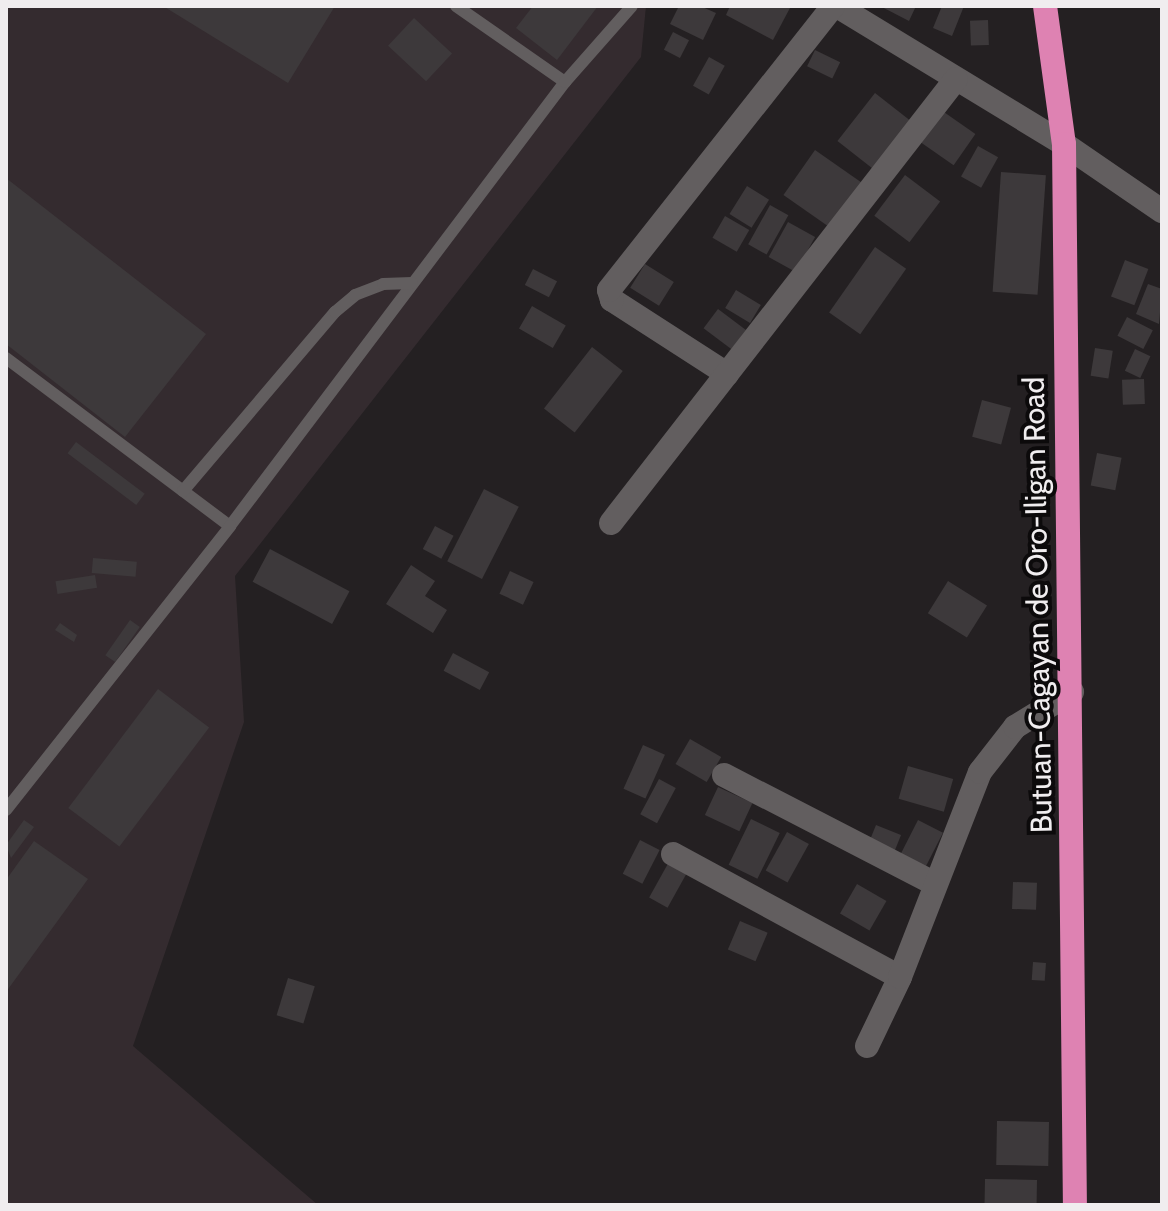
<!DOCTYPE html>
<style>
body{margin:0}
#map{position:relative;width:1168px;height:1211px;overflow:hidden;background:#242022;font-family:Cabin,sans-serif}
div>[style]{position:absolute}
.built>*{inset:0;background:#342b2f}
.building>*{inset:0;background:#3d393b;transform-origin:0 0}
.lane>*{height:12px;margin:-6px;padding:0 6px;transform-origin:6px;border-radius:6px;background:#625e5f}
.street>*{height:24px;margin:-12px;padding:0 12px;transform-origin:12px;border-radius:12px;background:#625e5f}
.highway>*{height:24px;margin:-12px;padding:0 12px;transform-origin:12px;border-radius:12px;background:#de82b2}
span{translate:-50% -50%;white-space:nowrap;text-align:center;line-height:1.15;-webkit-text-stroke:8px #0c0a0b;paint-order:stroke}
.street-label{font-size:30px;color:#f0edef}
.frame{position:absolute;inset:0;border:8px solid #f0edef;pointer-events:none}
</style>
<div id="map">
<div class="built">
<i style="clip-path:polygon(6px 6px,646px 6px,641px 57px,235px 576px,244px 722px,133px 1046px,318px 1205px,6px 1205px)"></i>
</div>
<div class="building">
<i style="clip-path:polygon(163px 6px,335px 6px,288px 83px)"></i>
<i style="clip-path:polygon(533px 6px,598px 6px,557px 60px,516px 28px)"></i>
<i style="clip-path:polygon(679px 6px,700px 6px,716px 13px,703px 40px,670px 24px)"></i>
<i style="clip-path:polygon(730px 6px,791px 6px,773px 40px,726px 15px)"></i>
<i style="clip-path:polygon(880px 6px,916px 6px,909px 21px)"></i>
<i style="clip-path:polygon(942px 6px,964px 6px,952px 36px,933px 28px)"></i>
<i style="left:414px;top:18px;width:52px;height:38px;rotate:43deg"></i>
<i style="left:988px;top:20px;width:25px;height:18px;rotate:88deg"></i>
<i style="left:673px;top:32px;width:18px;height:20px;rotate:27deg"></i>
<i style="left:815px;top:50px;width:28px;height:18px;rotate:26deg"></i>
<i style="left:709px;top:57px;width:18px;height:33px;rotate:29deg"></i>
<i style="left:875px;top:93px;width:47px;height:61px;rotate:38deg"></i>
<i style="left:941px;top:110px;width:42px;height:38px;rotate:35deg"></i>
<i style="left:978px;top:146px;width:23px;height:35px;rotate:29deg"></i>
<i style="left:815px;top:150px;width:62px;height:55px;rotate:35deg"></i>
<i style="left:1001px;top:172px;width:45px;height:120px;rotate:4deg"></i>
<i style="left:905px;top:175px;width:44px;height:51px;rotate:37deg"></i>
<i style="clip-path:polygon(6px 178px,206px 334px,125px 437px,6px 344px)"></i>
<i style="left:747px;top:186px;width:26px;height:33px;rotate:32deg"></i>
<i style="left:770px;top:205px;width:21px;height:45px;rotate:29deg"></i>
<i style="left:725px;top:216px;width:28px;height:25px;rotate:30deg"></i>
<i style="left:788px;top:222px;width:31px;height:40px;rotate:29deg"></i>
<i style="left:875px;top:247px;width:38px;height:80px;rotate:35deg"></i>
<i style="left:1125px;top:260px;width:25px;height:39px;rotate:21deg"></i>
<i style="left:645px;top:264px;width:34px;height:28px;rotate:32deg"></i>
<i style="left:533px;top:269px;width:27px;height:18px;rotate:27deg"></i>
<i style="clip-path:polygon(1148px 284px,1162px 289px,1159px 324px,1136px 314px)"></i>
<i style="left:736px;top:290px;width:29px;height:21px;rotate:31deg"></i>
<i style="left:532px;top:306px;width:39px;height:26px;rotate:30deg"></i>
<i style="left:718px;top:309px;width:35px;height:24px;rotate:37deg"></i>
<i style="left:1127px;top:317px;width:29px;height:21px;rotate:27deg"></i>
<i style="left:592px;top:347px;width:39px;height:78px;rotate:38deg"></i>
<i style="left:1095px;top:348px;width:18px;height:28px;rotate:9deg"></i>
<i style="left:1135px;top:349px;width:17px;height:24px;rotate:25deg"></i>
<i style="left:1144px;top:379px;width:25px;height:22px;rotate:88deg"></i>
<i style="left:982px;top:400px;width:30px;height:38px;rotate:15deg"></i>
<i style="left:76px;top:442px;width:86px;height:14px;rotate:37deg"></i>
<i style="left:1097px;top:453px;width:25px;height:33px;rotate:11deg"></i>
<i style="left:484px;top:489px;width:39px;height:81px;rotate:27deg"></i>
<i style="left:435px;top:526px;width:21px;height:26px;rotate:28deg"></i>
<i style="left:270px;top:549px;width:90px;height:37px;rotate:28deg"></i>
<i style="left:93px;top:558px;width:44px;height:15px;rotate:5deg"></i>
<i style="clip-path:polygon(411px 565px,435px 581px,425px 596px,447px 610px,433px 633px,386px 604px)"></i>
<i style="left:510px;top:571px;width:26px;height:25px;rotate:25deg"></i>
<i style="left:95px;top:575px;width:13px;height:40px;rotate:81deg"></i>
<i style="left:948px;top:581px;width:46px;height:38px;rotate:32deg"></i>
<i style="left:130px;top:620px;width:12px;height:43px;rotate:35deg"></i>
<i style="clip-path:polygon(60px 623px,77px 635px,74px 642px,55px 630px)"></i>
<i style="left:453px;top:653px;width:41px;height:20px;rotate:28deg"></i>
<i style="left:158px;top:689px;width:64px;height:149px;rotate:37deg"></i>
<i style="left:690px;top:739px;width:36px;height:29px;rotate:30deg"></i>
<i style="left:643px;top:745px;width:24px;height:48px;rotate:24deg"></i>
<i style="left:908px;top:766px;width:47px;height:34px;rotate:16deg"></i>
<i style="left:659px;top:779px;width:19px;height:40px;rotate:28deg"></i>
<i style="left:718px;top:787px;width:38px;height:31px;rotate:25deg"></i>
<i style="left:751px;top:819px;width:32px;height:51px;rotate:26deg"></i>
<i style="clip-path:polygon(24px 820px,34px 827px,11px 858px,6px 845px)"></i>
<i style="left:918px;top:820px;width:28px;height:44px;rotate:27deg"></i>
<i style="left:876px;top:825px;width:27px;height:22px;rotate:22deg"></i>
<i style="left:787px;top:832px;width:25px;height:44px;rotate:29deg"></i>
<i style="left:640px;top:840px;width:22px;height:38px;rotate:27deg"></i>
<i style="clip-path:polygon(34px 841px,88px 879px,6px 992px,6px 880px)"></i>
<i style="left:670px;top:860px;width:21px;height:43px;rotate:29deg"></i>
<i style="left:1013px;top:882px;width:24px;height:27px;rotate:2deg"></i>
<i style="left:857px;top:884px;width:34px;height:34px;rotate:30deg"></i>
<i style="left:740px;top:921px;width:30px;height:31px;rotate:23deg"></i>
<i style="left:1033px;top:962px;width:13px;height:18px;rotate:4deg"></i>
<i style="left:288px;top:978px;width:28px;height:39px;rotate:17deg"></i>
<i style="left:997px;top:1121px;width:52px;height:44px;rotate:1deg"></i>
<i style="left:985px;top:1179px;width:52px;height:26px;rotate:1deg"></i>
</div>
<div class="lane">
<i style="left:456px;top:6px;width:133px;rotate:34.9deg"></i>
<i style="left:6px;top:358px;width:280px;rotate:36.9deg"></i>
<i style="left:230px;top:526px;width:556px;rotate:-52.97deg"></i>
<i style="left:565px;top:82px;width:101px;rotate:-48.6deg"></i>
<i style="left:183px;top:491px;width:235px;rotate:-49.7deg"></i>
<i style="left:335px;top:312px;width:26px;rotate:-40deg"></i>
<i style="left:355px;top:295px;width:30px;rotate:-21deg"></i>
<i style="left:383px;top:284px;width:29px;rotate:-2deg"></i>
<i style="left:6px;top:810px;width:362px;rotate:-51.7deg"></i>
</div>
<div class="street">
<i style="left:837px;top:6px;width:266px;rotate:31.3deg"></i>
<i style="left:1064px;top:144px;width:119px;rotate:34.4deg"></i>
<i style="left:727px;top:374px;width:137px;rotate:-147.2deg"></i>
<i style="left:612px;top:300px;width:10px;rotate:-107deg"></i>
<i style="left:609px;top:290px;width:362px;rotate:-51.7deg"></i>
<i style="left:611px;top:523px;width:562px;rotate:-52.15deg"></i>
<i style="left:724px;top:775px;width:235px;rotate:27.3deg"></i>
<i style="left:673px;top:854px;width:258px;rotate:28.5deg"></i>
<i style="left:867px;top:1046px;width:76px;rotate:-64.4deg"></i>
<i style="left:900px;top:977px;width:220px;rotate:-68.7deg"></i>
<i style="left:980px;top:772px;width:57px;rotate:-52.1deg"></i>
<i style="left:1015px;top:727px;width:67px;rotate:-31.6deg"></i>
</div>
<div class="highway">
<i style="left:1045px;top:6px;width:139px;rotate:82.2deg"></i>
<i style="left:1064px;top:144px;width:1061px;rotate:89.41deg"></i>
</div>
<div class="street-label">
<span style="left:1038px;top:605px;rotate:-91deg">Butuan-Cagayan de Oro-Iligan Road</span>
</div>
<div class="frame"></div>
</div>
